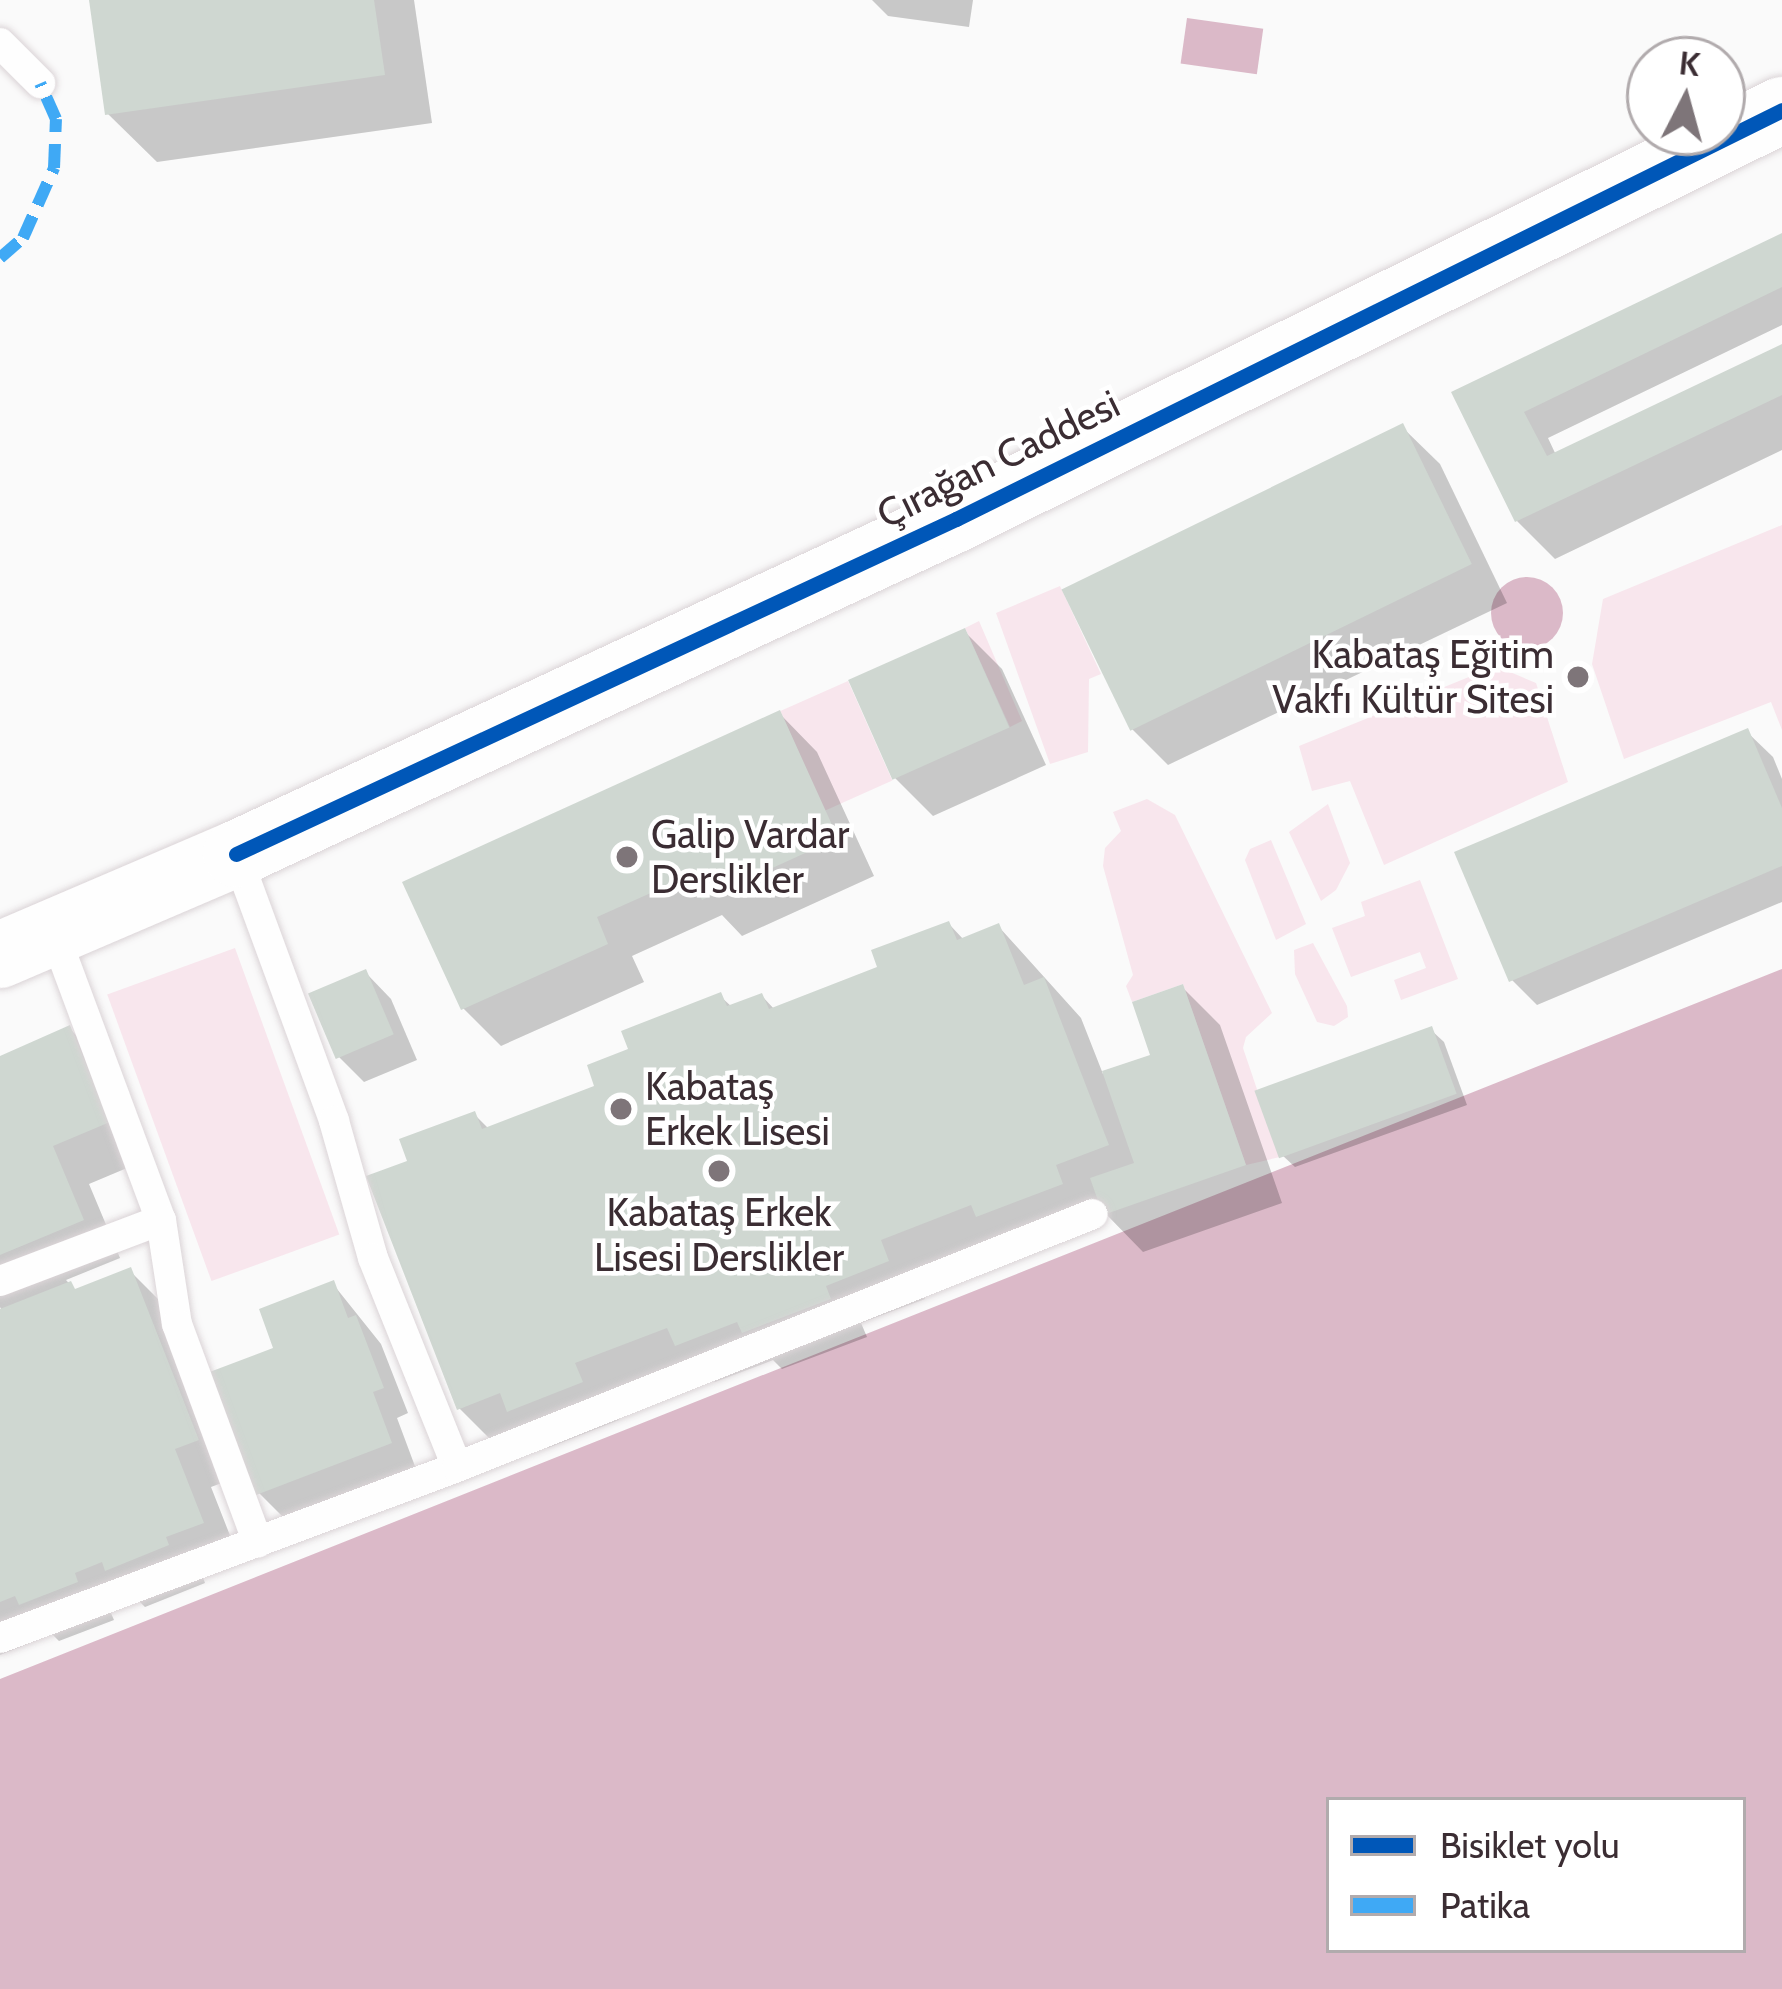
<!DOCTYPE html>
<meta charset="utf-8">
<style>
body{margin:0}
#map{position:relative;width:1782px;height:1989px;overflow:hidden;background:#fafafa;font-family:Cabin,sans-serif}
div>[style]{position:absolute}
.green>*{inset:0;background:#f8e6ed;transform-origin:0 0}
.water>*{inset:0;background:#dbb9c8;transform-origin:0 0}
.round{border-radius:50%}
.shadow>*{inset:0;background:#0003}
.building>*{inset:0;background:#cfd7d1;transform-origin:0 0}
.roads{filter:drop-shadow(0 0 3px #dbd4d7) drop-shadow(0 0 3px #dbd4d7)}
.lane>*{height:30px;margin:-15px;padding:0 15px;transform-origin:15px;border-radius:15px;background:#fefefe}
.primary>*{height:66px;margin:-33px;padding:0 33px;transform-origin:33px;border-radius:33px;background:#fefefe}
.quiet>*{height:12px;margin-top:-6px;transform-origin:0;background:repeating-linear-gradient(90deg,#3fa9f5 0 24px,transparent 0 36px)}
.cycleway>*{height:15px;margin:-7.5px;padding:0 7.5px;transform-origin:7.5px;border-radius:7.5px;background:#0057b8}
.dots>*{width:33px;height:33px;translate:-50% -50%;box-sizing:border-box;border:6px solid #fff;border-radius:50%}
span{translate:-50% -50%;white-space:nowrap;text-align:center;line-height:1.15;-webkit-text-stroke:9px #fff;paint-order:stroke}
.street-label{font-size:39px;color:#3b2d33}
.poi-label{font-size:39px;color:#3b2d33}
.right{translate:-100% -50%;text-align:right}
.left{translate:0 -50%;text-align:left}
.legend{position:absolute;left:1326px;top:1797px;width:420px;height:156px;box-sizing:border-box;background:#fff;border:3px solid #b1abad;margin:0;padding:15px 21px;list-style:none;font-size:36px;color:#3b2d33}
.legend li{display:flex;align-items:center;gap:24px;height:60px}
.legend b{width:60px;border:3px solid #b1abad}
.north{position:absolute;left:1626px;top:36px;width:120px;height:120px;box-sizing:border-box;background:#fff;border:3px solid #b1abad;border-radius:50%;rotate:6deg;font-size:33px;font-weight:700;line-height:48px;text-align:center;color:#3b2d33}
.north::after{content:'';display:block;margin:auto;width:42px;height:54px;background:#7e7579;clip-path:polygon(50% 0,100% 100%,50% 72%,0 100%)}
</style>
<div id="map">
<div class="green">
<i style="clip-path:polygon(1782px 525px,1782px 730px,1771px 702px,1624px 759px,1592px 664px,1603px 599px)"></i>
<i style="clip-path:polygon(1060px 586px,1101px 674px,1089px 679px,1088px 752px,1050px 764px,996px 613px)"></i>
<i style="clip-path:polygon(979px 621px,1022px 721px,1010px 727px,965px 628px)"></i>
<i style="clip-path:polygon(1496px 666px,1536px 683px,1568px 782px,1384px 865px,1350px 781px,1312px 791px,1299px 746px)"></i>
<i style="left:848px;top:681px;width:109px;height:74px;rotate:66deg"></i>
<i style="clip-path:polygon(1147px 799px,1175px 815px,1272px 1013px,1246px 1037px,1243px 1048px,1280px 1157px,1246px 1165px,1183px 984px,1132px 1002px,1126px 986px,1133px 975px,1103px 866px,1105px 848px,1121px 831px,1113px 812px)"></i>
<i style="clip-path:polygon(1328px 804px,1350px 863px,1336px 890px,1321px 901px,1289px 832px)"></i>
<i style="clip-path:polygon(1271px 840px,1306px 924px,1276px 940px,1245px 860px,1250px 849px)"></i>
<i style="clip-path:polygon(1420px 880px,1458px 979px,1401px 1000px,1394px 980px,1426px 968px,1420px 952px,1351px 977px,1332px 928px,1365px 916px,1361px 902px)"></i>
<i style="clip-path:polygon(1313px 943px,1347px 1006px,1348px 1017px,1334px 1026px,1317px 1022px,1295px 974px,1294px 950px)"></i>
<i style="left:235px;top:948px;width:305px;height:136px;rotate:70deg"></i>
</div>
<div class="water">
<i style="left:1187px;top:18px;width:77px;height:46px;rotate:8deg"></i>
<i class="round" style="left:1491px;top:577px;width:72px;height:72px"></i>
<i style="clip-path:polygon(evenodd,1782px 969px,1782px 1989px,0 1989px,0 1679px,1782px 969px,1743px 1800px,1743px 1950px,1329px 1950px,1329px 1800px,1743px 1800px)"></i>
</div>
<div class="shadow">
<i style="clip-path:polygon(92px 0,414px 0,432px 123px,157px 162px,108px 114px)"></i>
<i style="clip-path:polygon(872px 0,973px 0,969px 27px,888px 16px)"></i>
<i style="clip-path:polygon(1782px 237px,1782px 325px,1548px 438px,1556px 455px,1782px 347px,1782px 450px,1555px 559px,1517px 521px,1455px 393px)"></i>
<i style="clip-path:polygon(1402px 427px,1440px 464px,1507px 603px,1168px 765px,1130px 727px)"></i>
<i style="clip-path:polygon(964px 631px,1002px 669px,1046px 765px,933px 816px,895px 778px)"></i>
<i style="clip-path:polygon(780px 714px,817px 752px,874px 876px,742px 936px,722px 915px,632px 956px,644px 982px,501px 1046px,463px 1008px)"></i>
<i style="clip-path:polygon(1747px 732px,1773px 757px,1782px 779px,1782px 902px,1537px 1005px,1512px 980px)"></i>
<i style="clip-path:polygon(949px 924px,964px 940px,999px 927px,1081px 1018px,1103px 1074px,1154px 1057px,1182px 987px,1220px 1025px,1282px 1203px,1143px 1252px,1106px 1214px,916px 1278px,925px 1299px,861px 1323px,867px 1337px,782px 1369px,773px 1360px,715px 1382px,700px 1367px,611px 1401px,619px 1420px,548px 1448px,532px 1432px,497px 1446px,459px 1408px,474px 1114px,489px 1129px,598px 1088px,632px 1051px,720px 996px,732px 1007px,762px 996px,775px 1010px,881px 969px)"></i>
<i style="clip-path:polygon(366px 973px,391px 999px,417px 1060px,364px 1082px,338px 1056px)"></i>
<i style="clip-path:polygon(70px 1029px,107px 1066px,146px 1160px,89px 1184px,120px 1258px,66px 1280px,77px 1292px,130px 1271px,168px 1309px,235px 1478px,211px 1487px,240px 1561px,202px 1575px,205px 1583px,145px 1607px,138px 1600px,110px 1611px,114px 1620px,59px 1641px,52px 1634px,0 1655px,0 1321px,6px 1319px,0 1307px,0 1058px)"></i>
<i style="clip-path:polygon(1431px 1030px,1444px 1042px,1467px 1105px,1295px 1167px,1282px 1155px)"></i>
<i style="clip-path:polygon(333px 1284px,381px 1344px,408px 1413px,397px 1418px,416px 1469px,285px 1519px,259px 1493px,277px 1350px)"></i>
</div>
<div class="building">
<i style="clip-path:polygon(89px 0,374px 0,385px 75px,105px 115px)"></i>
<i style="clip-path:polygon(1782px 233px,1782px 287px,1524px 412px,1547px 456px,1782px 344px,1782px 395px,1515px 522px,1451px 392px)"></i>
<i style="left:1403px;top:423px;width:157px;height:380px;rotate:64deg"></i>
<i style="left:965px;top:628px;width:109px;height:128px;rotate:66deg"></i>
<i style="clip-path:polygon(780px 710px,838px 838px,702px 900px,691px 875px,597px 917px,608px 944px,461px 1010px,402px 882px)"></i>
<i style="clip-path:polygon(1748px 728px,1782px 808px,1782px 866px,1509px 982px,1454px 852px)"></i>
<i style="clip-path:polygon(949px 921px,957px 940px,999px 923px,1024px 985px,1044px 977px,1109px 1145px,1056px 1165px,1063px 1184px,976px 1217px,971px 1205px,881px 1240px,889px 1261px,826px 1286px,831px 1299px,742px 1333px,737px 1322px,675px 1346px,667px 1328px,575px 1363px,583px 1382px,507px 1412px,500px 1393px,457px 1410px,366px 1176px,407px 1161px,399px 1139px,475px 1111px,482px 1129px,594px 1086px,587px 1065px,628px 1049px,621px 1031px,721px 992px,727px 1006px,762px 993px,769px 1009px,877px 967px,871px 950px)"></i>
<i style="left:366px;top:969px;width:71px;height:63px;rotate:67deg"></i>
<i style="clip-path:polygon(1183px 984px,1246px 1165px,1103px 1215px,1090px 1178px,1134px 1163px,1102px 1071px,1150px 1055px,1132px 1002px)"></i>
<i style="clip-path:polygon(70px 1025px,110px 1122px,53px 1146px,84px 1220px,0 1255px,0 1056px)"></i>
<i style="left:1432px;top:1026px;width:72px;height:189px;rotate:70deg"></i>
<i style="clip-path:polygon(131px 1267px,199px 1440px,175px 1449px,204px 1523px,166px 1537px,169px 1545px,105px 1571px,102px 1562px,75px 1573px,78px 1582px,19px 1605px,15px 1596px,0 1602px,0 1309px,71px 1281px,75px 1289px)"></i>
<i style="clip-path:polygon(334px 1280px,348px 1318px,356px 1315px,384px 1388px,373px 1392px,392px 1443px,256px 1495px,207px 1373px,273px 1348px,259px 1309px)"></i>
</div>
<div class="roads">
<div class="lane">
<i style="left:0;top:43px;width:57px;rotate:45deg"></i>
<i style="left:236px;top:854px;width:284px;rotate:69.8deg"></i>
<i style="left:334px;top:1121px;width:142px;rotate:74.1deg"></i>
<i style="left:373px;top:1258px;width:225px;rotate:68.1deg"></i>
<i style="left:54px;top:933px;width:306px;rotate:69.6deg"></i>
<i style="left:161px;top:1220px;width:105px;rotate:81.3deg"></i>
<i style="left:177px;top:1324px;width:233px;rotate:69.7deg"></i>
<i style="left:0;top:1281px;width:172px;rotate:-20.8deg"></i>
<i style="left:0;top:1638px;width:488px;rotate:-20.5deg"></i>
<i style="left:457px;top:1467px;width:684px;rotate:-21.69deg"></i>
</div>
<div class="primary">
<i style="left:0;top:955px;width:257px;rotate:-23.2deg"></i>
<i style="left:236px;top:854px;width:794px;rotate:-24.95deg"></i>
<i style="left:956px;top:519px;width:922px;rotate:-26.34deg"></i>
</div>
</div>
<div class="quiet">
<i style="left:0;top:258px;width:30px;rotate:-41deg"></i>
<i style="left:23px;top:238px;width:77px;rotate:-66.1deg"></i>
<i style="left:54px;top:168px;width:49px;rotate:-87.7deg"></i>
<i style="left:56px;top:119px;width:39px;rotate:-114deg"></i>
</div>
<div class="cycleway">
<i style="left:236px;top:854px;width:794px;rotate:-24.95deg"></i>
<i style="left:956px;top:519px;width:922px;rotate:-26.34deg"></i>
</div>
<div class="dots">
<i style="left:1578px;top:677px;background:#7e7579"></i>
<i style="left:627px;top:857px;background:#7e7579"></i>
<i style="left:621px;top:1109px;background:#7e7579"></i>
<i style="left:719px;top:1171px;background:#7e7579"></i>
</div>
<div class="street-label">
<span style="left:998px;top:459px;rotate:-26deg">Çırağan Caddesi</span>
</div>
<div class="poi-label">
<span class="right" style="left:1554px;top:677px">Kabataş Eğitim<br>Vakfı Kültür Sitesi</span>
<span class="left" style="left:651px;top:857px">Galip Vardar<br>Derslikler</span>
<span class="left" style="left:645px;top:1109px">Kabataş<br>Erkek Lisesi</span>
<span style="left:719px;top:1235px">Kabataş Erkek<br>Lisesi Derslikler</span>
</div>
<ul class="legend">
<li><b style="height:15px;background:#0057b8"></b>Bisiklet yolu</li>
<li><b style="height:15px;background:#3fa9f5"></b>Patika</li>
</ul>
<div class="north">K</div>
</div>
